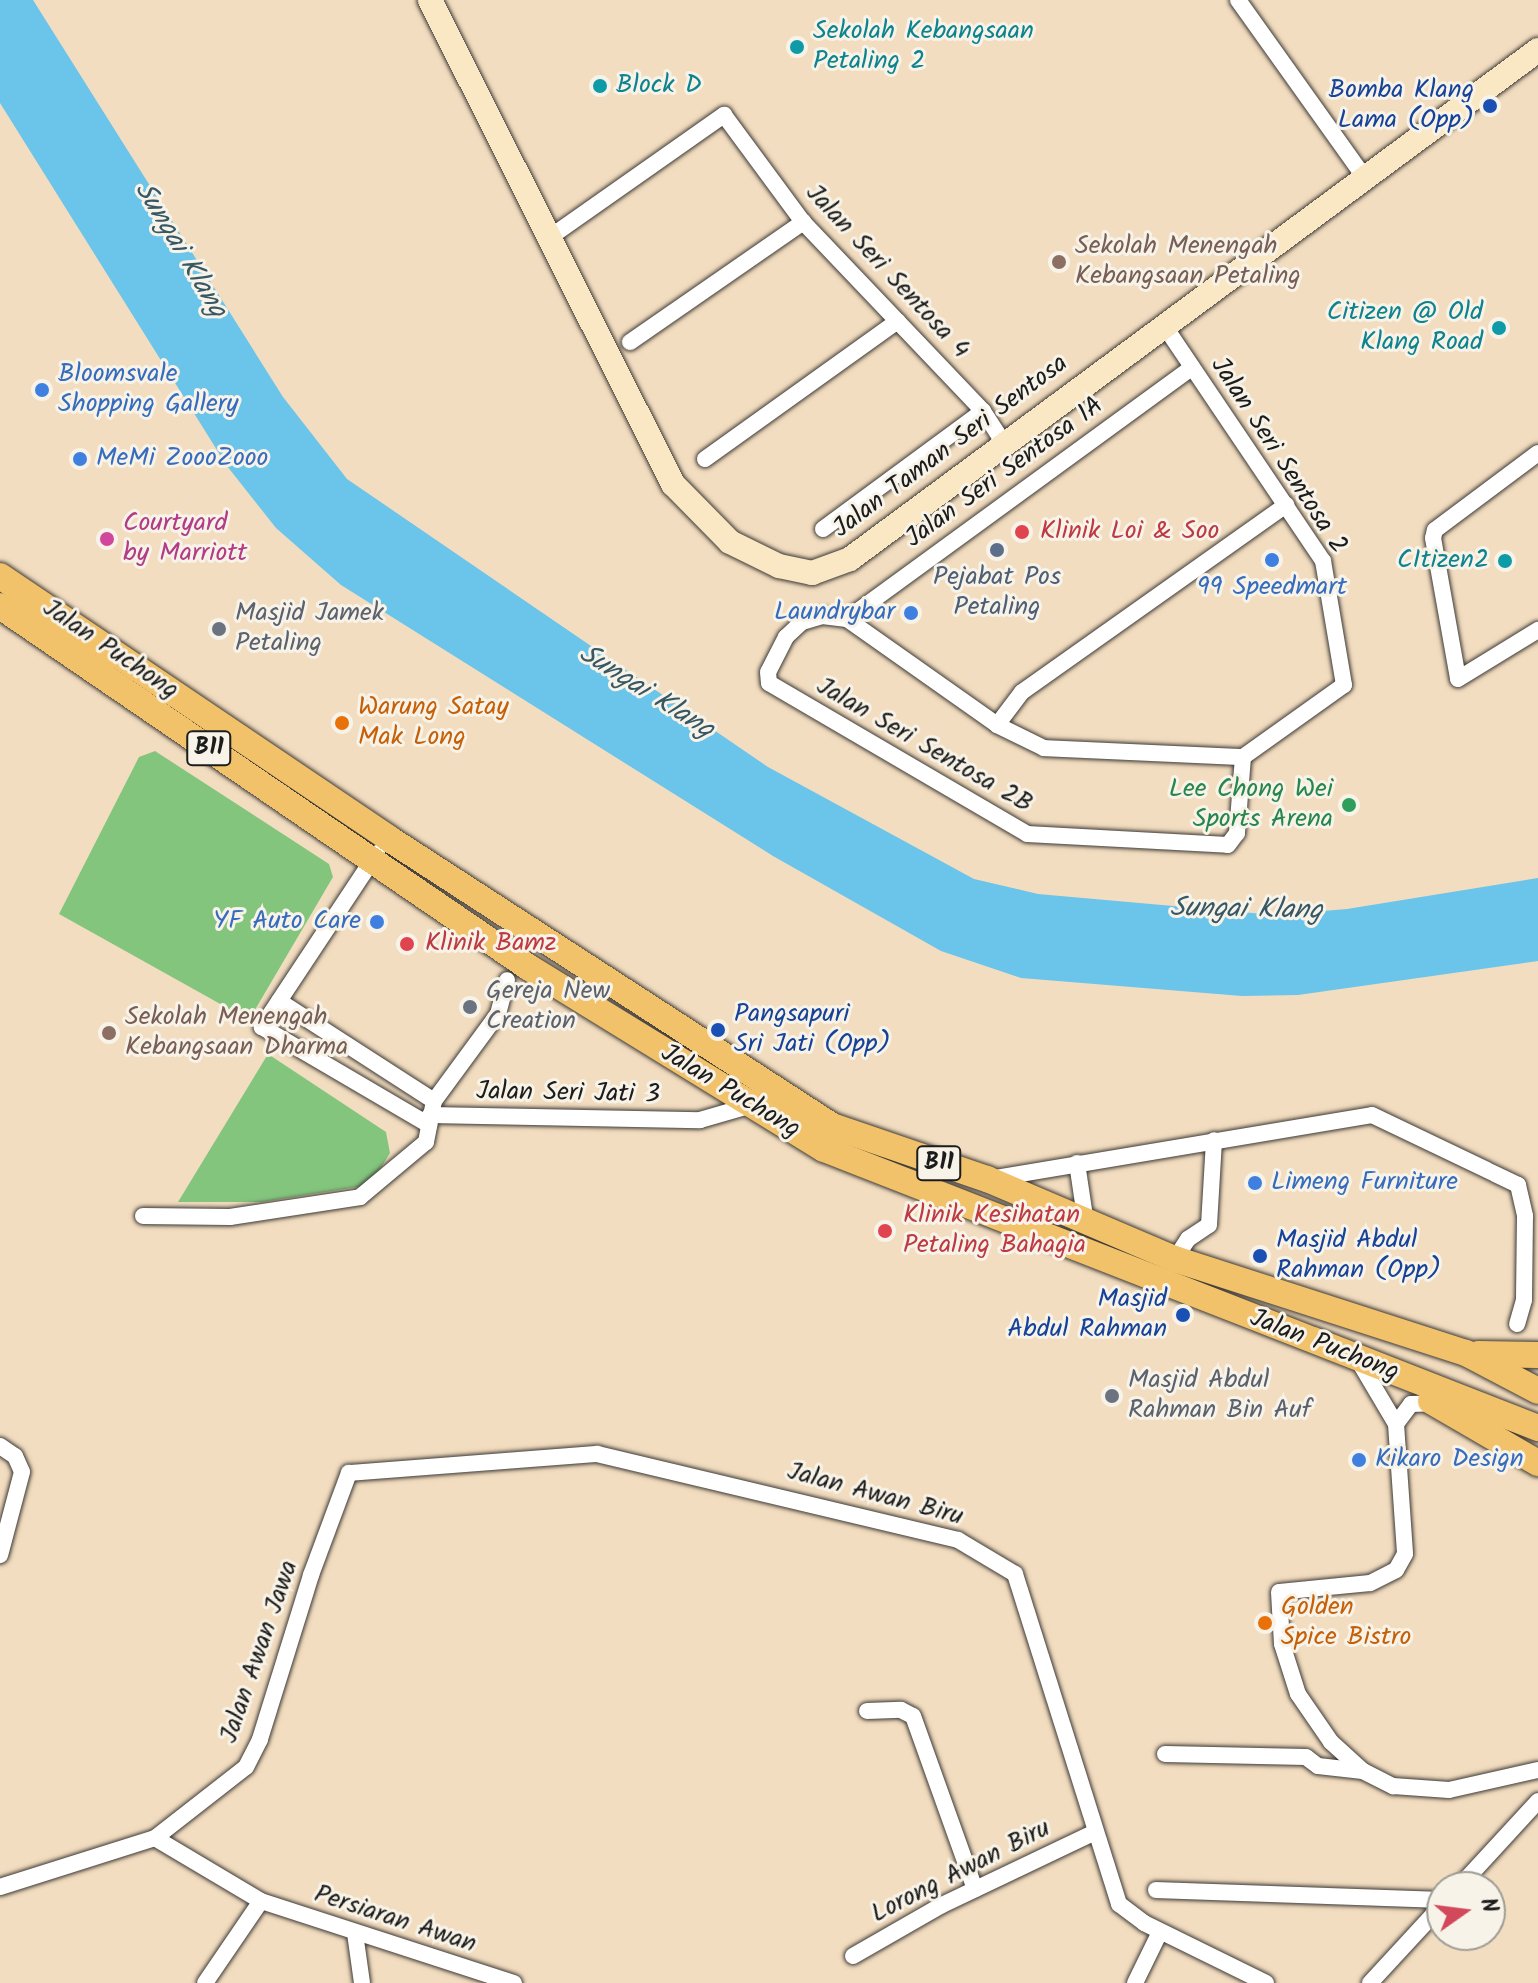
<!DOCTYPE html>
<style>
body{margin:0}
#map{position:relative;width:1538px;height:1983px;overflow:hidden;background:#f3ddc0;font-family:Kalam,sans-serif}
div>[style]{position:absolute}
.green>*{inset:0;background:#84c57e}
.water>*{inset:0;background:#6bc4e9}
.roads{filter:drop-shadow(0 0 2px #3c3935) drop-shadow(0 0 2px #3c3935)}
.minor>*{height:16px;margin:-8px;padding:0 8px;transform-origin:8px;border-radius:8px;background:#fff}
.secondary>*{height:24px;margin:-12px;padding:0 12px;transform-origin:12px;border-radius:12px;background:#fae7c3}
.primary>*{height:26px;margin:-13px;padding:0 13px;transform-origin:13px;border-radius:13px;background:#f2c26a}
.dots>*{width:22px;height:22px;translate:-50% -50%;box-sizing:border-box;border:4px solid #f7f3e8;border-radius:50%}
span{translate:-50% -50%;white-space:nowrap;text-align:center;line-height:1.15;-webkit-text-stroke:6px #f7f3e8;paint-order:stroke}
.shield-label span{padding:2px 6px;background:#f7f3e8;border:2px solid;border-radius:6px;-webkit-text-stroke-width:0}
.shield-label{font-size:24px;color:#1c1c1c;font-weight:700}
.culture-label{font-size:26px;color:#0d838f}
.left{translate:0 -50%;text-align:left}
.right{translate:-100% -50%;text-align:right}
.transit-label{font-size:26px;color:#164399}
.education-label{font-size:26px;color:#785e54}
.street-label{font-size:26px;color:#1c1c1c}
.shop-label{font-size:26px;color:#366cbe}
.hotel-label{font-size:26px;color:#b23c85}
.health-label{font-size:26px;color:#be3a42}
.service-label{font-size:26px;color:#4e5e75}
.worship-label{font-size:26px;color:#5b616d}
.food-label{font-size:26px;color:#c56008}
.leisure-label{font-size:26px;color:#27864d}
.water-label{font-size:28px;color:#385764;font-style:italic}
.north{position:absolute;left:1426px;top:1871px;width:80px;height:80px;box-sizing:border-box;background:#f7f3e8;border:2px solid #9f9d96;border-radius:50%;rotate:76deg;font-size:22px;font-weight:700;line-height:32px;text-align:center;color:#1c1c1c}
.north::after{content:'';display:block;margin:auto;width:28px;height:36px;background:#d1495b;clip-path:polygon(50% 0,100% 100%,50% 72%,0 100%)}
</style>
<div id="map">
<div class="green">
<i style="clip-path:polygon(155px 751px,329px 864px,333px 877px,249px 1020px,59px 914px,139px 757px)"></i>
<i style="clip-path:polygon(268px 1054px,386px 1132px,390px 1153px,370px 1185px,262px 1202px,178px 1202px)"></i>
</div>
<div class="water">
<i style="clip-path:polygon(0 0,33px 0,283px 397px,347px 479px,768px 767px,974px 879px,1038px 894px,1275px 915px,1347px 909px,1538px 878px,1538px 961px,1298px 995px,1242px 996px,1021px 978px,941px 951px,773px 856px,341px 585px,276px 528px,227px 466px,0 103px)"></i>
</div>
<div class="roads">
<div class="minor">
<i style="left:1238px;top:0;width:215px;rotate:54.5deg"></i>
<i style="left:546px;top:240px;width:218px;rotate:-35.1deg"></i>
<i style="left:724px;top:115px;width:133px;rotate:53.6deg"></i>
<i style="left:803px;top:222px;width:261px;rotate:46.4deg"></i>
<i style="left:983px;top:411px;width:37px;rotate:57deg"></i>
<i style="left:630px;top:342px;width:211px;rotate:-34.7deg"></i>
<i style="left:1538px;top:453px;width:129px;rotate:143.2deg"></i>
<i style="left:1435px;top:530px;width:8px;rotate:104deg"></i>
<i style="left:1433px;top:538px;width:143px;rotate:79.9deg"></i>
<i style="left:1458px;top:679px;width:94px;rotate:-31.5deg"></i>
<i style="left:705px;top:459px;width:237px;rotate:-35.6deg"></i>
<i style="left:823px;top:529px;width:199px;rotate:-36.4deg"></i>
<i style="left:847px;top:619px;width:184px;rotate:35.2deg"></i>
<i style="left:997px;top:725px;width:52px;rotate:26.1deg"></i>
<i style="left:1044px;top:748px;width:199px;rotate:2.6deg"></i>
<i style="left:1243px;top:757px;width:124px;rotate:-35.5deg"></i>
<i style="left:1344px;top:685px;width:126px;rotate:-99.6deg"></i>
<i style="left:1323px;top:561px;width:286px;rotate:-124deg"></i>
<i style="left:847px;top:619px;width:25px;rotate:-173deg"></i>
<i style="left:822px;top:616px;width:21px;rotate:163deg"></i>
<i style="left:802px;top:622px;width:22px;rotate:137deg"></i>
<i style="left:786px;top:637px;width:39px;rotate:117deg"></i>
<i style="left:768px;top:672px;width:11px;rotate:85deg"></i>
<i style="left:769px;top:683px;width:299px;rotate:30.3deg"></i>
<i style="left:1027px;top:834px;width:201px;rotate:3.1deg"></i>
<i style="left:1228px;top:845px;width:15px;rotate:-53deg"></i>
<i style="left:1237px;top:833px;width:76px;rotate:-85.5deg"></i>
<i style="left:847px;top:619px;width:427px;rotate:-36.1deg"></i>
<i style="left:997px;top:725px;width:41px;rotate:-52.9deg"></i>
<i style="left:1022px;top:692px;width:324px;rotate:-35.3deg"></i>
<i style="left:377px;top:853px;width:209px;rotate:123.5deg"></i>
<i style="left:262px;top:1027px;width:194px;rotate:30.4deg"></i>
<i style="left:279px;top:1001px;width:184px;rotate:32.8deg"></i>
<i style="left:430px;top:1115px;width:270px;rotate:1.1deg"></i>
<i style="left:700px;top:1120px;width:54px;rotate:-16.1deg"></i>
<i style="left:1077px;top:1163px;width:61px;rotate:81.5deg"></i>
<i style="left:990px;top:1179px;width:387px;rotate:-9.5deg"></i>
<i style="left:1372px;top:1115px;width:162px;rotate:25.6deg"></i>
<i style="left:1518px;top:1185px;width:32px;rotate:77deg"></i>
<i style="left:1525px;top:1216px;width:84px;rotate:90.7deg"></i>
<i style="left:1524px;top:1300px;width:25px;rotate:106deg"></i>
<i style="left:143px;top:1216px;width:87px;rotate:0.7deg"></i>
<i style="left:230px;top:1217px;width:132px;rotate:-8.7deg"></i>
<i style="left:360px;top:1197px;width:86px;rotate:-39.8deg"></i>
<i style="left:426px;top:1142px;width:42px;rotate:-79deg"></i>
<i style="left:434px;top:1101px;width:108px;rotate:-53.7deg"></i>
<i style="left:498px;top:1014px;width:35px;rotate:-75deg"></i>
<i style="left:1175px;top:1259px;width:24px;rotate:-57deg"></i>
<i style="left:1188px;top:1239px;width:25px;rotate:-34deg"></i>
<i style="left:1209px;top:1225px;width:85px;rotate:-86.6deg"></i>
<i style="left:1358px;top:1360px;width:74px;rotate:59.3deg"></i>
<i style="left:1396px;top:1424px;width:130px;rotate:86deg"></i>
<i style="left:1405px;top:1554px;width:18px;rotate:119deg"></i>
<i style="left:1396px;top:1570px;width:29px;rotate:153deg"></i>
<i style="left:1370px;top:1583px;width:91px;rotate:174.4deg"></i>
<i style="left:1279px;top:1592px;width:52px;rotate:86.7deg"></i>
<i style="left:1282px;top:1644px;width:52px;rotate:72.3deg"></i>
<i style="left:1298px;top:1694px;width:58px;rotate:55.5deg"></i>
<i style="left:1331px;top:1742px;width:43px;rotate:42.2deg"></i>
<i style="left:1363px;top:1771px;width:34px;rotate:27deg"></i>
<i style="left:1393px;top:1786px;width:56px;rotate:4.1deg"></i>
<i style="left:1449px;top:1790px;width:91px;rotate:-12.7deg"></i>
<i style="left:1396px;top:1424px;width:25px;rotate:-53deg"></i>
<i style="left:1411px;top:1404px;width:23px;rotate:-2deg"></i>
<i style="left:0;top:1446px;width:18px;rotate:34deg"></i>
<i style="left:15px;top:1456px;width:17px;rotate:66deg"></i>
<i style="left:22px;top:1472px;width:86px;rotate:104.8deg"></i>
<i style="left:867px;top:1711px;width:34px;rotate:-2deg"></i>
<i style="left:901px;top:1710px;width:13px;rotate:27deg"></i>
<i style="left:913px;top:1716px;width:184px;rotate:70.3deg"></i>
<i style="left:1165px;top:1754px;width:141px;rotate:1.2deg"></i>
<i style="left:1306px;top:1757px;width:15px;rotate:37deg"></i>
<i style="left:1318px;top:1766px;width:45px;rotate:6.3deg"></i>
<i style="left:155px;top:1838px;width:123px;rotate:30.7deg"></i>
<i style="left:261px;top:1901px;width:266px;rotate:18deg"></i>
<i style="left:0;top:1887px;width:163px;rotate:-17.5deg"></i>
<i style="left:155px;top:1838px;width:115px;rotate:-38deg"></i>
<i style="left:246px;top:1767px;width:31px;rotate:-63deg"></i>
<i style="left:260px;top:1739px;width:172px;rotate:-72.7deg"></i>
<i style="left:311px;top:1575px;width:109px;rotate:-69.6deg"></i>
<i style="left:349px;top:1473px;width:249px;rotate:-4.4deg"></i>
<i style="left:597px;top:1454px;width:371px;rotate:13.4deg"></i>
<i style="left:958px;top:1540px;width:66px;rotate:30.8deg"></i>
<i style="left:1015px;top:1574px;width:346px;rotate:72.5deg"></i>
<i style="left:1119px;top:1904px;width:31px;rotate:37deg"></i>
<i style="left:1144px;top:1923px;width:136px;rotate:26.2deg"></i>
<i style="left:1459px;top:1887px;width:117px;rotate:-47.4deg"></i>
<i style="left:1156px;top:1890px;width:286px;rotate:2deg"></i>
<i style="left:355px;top:1933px;width:50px;rotate:82deg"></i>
<i style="left:853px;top:1956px;width:103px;rotate:-29.8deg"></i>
<i style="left:942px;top:1905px;width:167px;rotate:-25.5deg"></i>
<i style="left:205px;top:1983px;width:99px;rotate:-55.7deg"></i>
<i style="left:1135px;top:1983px;width:57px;rotate:-63.9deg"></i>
<i style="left:1370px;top:1983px;width:106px;rotate:-47.3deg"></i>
</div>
<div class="secondary">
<i style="left:430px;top:0;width:542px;rotate:63.34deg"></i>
<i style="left:673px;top:484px;width:81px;rotate:45.5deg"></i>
<i style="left:730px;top:542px;width:55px;rotate:26.1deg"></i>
<i style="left:779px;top:566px;width:34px;rotate:12deg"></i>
<i style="left:812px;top:573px;width:40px;rotate:-20.2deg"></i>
<i style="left:850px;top:559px;width:856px;rotate:-36.49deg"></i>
</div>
<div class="primary">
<i style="left:0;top:576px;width:468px;rotate:34deg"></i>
<i style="left:388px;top:838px;width:529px;rotate:32.97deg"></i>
<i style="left:832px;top:1126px;width:164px;rotate:18.9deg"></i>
<i style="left:987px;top:1179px;width:204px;rotate:23.1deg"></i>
<i style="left:1175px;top:1259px;width:306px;rotate:17.9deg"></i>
<i style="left:1466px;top:1353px;width:81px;rotate:27.8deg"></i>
<i style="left:0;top:606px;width:640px;rotate:34.36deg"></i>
<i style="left:528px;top:967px;width:347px;rotate:31.6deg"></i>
<i style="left:824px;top:1149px;width:767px;rotate:21.34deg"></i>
<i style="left:1478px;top:1354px;width:60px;rotate:1deg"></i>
<i style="left:1431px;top:1401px;width:124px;rotate:30.1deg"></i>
</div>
</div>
<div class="dots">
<i style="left:797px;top:47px;background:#0f9aa8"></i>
<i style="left:600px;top:86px;background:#0f9aa8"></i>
<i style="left:1490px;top:106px;background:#1a4fb4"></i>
<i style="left:1059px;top:262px;background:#8d6e63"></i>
<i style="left:1499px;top:328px;background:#0f9aa8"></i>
<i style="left:42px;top:390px;background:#3f7fe0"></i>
<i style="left:80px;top:459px;background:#3f7fe0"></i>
<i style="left:1022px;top:532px;background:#e0444e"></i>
<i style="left:107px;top:539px;background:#d1479c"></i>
<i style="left:997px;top:550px;background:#5c6f8a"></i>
<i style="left:1272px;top:560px;background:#3f7fe0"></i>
<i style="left:1505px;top:561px;background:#0f9aa8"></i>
<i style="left:911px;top:613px;background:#3f7fe0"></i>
<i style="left:219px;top:629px;background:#6b7280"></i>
<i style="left:342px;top:723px;background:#e8710a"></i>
<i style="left:1349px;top:805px;background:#2e9e5b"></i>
<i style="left:377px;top:922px;background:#3f7fe0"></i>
<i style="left:407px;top:944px;background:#e0444e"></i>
<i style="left:470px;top:1007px;background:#6b7280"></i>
<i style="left:718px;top:1030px;background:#1a4fb4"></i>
<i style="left:109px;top:1033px;background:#8d6e63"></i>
<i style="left:1255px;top:1183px;background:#3f7fe0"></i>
<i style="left:885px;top:1231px;background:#e0444e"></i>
<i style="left:1260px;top:1256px;background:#1a4fb4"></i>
<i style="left:1183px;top:1315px;background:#1a4fb4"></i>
<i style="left:1112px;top:1396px;background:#6b7280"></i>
<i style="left:1359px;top:1460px;background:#3f7fe0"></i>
<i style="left:1265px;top:1623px;background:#e8710a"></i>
</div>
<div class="shield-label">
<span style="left:209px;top:748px">B11</span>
<span style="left:939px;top:1163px">B11</span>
</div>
<div class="culture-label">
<span class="left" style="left:813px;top:47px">Sekolah Kebangsaan<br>Petaling 2</span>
<span class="left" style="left:616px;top:86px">Block D</span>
<span class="right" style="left:1483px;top:328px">Citizen @ Old<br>Klang Road</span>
<span class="right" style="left:1489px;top:561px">CItizen2</span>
</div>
<div class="transit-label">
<span class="right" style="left:1474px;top:106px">Bomba Klang<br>Lama (Opp)</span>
<span class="left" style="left:734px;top:1030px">Pangsapuri<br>Sri Jati (Opp)</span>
<span class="left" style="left:1276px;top:1256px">Masjid Abdul<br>Rahman (Opp)</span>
<span class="right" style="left:1167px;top:1315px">Masjid<br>Abdul Rahman</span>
</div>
<div class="education-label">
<span class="left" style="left:1075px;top:262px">Sekolah Menengah<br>Kebangsaan Petaling</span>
<span class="left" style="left:125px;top:1033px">Sekolah Menengah<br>Kebangsaan Dharma</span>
</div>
<div class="street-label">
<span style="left:887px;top:272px;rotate:47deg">Jalan Seri Sentosa 4</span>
<span style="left:951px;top:447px;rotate:-37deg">Jalan Taman Seri Sentosa</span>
<span style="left:1278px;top:456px;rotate:57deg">Jalan Seri Sentosa 2</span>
<span style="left:1005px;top:473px;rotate:-36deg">Jalan Seri Sentosa 1A</span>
<span style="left:110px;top:650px;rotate:34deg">Jalan Puchong</span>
<span style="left:924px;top:746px;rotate:30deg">Jalan Seri Sentosa 2B</span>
<span style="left:730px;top:1092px;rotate:31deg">Jalan Puchong</span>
<span style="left:568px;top:1094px;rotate:1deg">Jalan Seri Jati 3</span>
<span style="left:1324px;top:1346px;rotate:21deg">Jalan Puchong</span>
<span style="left:875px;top:1495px;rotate:15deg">Jalan Awan Biru</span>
<span style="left:260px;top:1652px;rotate:-71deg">Jalan Awan Jawa</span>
<span style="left:961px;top:1872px;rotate:-27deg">Lorong Awan Biru</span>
<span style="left:395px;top:1920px;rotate:18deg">Persiaran Awan</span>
</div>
<div class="shop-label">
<span class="left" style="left:58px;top:390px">Bloomsvale<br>Shopping Gallery</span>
<span class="left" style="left:96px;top:459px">MeMi ZoooZooo</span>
<span style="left:1272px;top:588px">99 Speedmart</span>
<span class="right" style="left:895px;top:613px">Laundrybar</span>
<span class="right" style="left:361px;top:922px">YF Auto Care</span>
<span class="left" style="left:1271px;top:1183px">Limeng Furniture</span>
<span class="left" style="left:1375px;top:1460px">Kikaro Design</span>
</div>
<div class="hotel-label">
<span class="left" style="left:123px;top:539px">Courtyard<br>by Marriott</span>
</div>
<div class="health-label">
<span class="left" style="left:1040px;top:532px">Klinik Loi &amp; Soo</span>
<span class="left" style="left:425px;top:944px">Klinik Bamz</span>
<span class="left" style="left:903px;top:1231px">Klinik Kesihatan<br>Petaling Bahagia</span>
</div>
<div class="service-label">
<span style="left:997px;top:593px">Pejabat Pos<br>Petaling</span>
</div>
<div class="worship-label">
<span class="left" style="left:235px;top:629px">Masjid Jamek<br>Petaling</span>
<span class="left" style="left:486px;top:1007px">Gereja New<br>Creation</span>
<span class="left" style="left:1128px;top:1396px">Masjid Abdul<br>Rahman Bin Auf</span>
</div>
<div class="food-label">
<span class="left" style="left:358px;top:723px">Warung Satay<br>Mak Long</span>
<span class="left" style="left:1281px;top:1623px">Golden<br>Spice Bistro</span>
</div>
<div class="leisure-label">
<span class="right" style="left:1333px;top:805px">Lee Chong Wei<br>Sports Arena</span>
</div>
<div class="water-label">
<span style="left:180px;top:250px;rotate:59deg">Sungai Klang</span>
<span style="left:646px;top:692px;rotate:32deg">Sungai Klang</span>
<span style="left:1246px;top:910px;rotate:1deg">Sungai Klang</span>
</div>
<div class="north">N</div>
</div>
